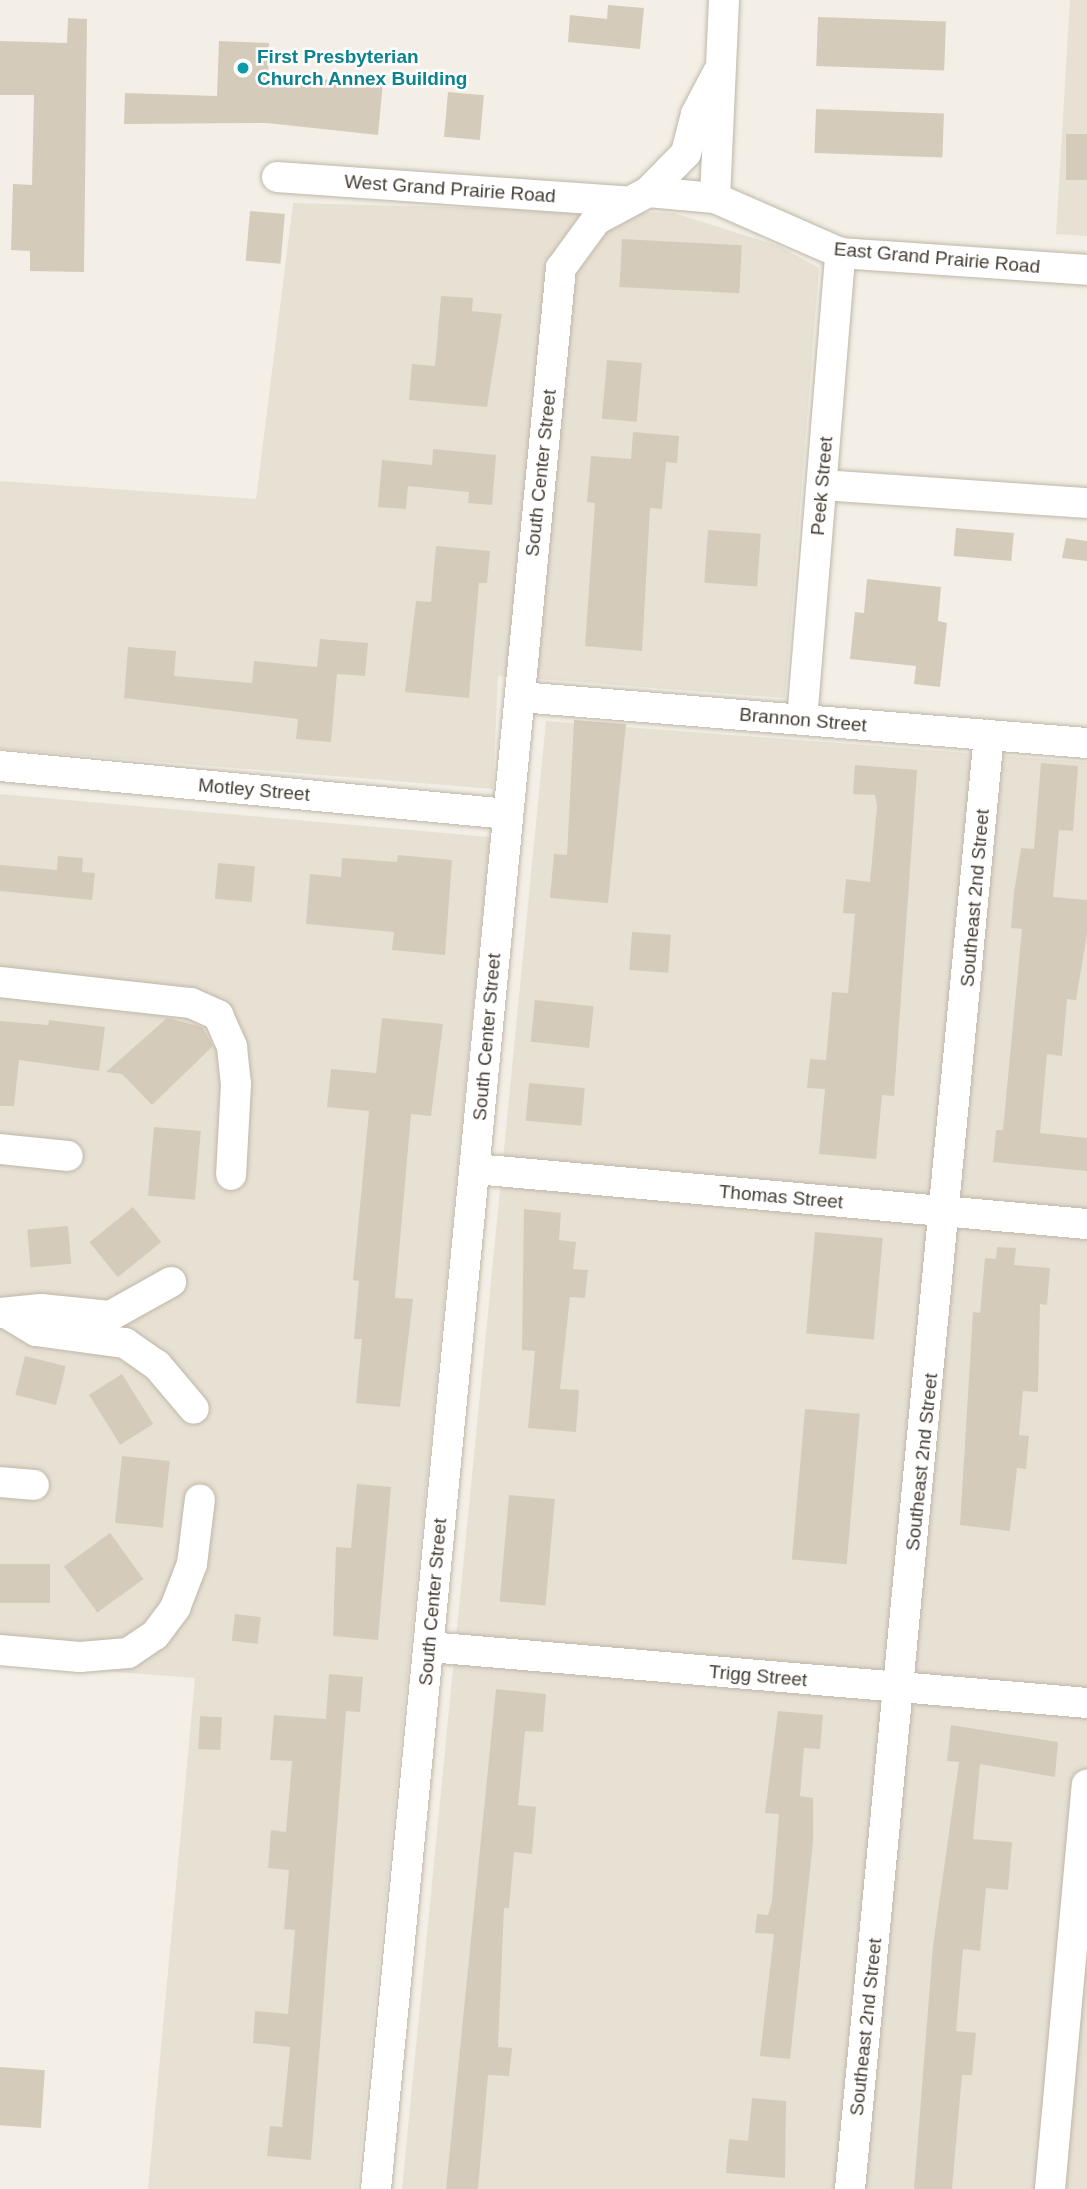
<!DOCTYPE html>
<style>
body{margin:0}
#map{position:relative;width:1087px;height:2189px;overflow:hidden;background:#f3efe6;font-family:Arial,sans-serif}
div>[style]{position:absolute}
.residential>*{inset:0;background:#e7e1d4}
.building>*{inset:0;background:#d5cbbb;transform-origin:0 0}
.roads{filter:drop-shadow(0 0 2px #bfb7a8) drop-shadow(0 0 2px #bfb7a8)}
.minor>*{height:30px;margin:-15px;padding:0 15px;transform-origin:15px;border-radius:15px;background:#fff}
.dots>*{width:19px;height:19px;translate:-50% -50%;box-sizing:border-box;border:4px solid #fff;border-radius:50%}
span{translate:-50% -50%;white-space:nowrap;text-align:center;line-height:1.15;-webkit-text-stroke:5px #fff;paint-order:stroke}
.culture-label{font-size:19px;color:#0d838f;font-weight:700}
.left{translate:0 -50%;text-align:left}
.street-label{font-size:19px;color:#463f35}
</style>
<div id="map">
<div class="residential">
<i style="clip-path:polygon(1070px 0,1087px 0,1087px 236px,1056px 234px)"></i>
<i style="clip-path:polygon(293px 203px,674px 213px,779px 246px,819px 268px,785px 698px,498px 676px,493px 789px,0 749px,0 481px,256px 499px)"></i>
<i style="clip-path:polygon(546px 721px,1087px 762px,1087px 2189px,402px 2189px)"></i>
<i style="clip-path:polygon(0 794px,490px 837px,357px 2189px,148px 2189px,195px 1678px,0 1663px)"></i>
</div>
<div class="building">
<i style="clip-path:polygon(608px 5px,644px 8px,640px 49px,568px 42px,570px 15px,607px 19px)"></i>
<i style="left:818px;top:17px;width:128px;height:49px;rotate:2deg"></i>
<i style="clip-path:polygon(68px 18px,87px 19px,84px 272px,30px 271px,30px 251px,11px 250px,13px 184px,32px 185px,34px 95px,0 95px,0 41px,67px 43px)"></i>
<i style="clip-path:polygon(219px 41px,269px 43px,268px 77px,383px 82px,378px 135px,267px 123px,124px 124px,125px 93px,217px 96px)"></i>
<i style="left:448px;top:92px;width:36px;height:45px;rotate:5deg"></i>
<i style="left:816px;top:109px;width:128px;height:44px;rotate:2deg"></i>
<i style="left:1066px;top:134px;width:21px;height:46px"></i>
<i style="left:250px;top:211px;width:35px;height:50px;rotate:5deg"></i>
<i style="left:622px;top:239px;width:120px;height:48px;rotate:3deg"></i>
<i style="clip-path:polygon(441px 296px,473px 298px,472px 311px,502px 314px,487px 407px,409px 400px,412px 364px,435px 366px)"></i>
<i style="left:607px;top:360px;width:35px;height:59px;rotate:5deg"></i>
<i style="clip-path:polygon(633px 432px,679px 436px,677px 463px,666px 462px,662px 509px,650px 508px,642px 651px,585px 646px,595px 503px,587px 502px,591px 456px,631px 459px)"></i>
<i style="clip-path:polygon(433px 449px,496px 455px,492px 505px,468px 503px,469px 492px,408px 486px,406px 509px,378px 507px,382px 460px,432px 465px)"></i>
<i style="left:956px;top:528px;width:58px;height:28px;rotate:5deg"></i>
<i style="left:708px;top:530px;width:53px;height:53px;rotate:4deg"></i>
<i style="clip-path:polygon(1066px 538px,1087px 541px,1087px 561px,1062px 558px)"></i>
<i style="clip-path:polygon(436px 546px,490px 551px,487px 583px,479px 583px,469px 698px,405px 692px,416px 601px,431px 602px)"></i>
<i style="clip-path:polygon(867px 579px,941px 587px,938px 621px,947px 623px,940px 687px,914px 684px,916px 666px,850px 659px,855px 612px,864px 613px)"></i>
<i style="clip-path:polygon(320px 639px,368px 643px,365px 676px,337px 674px,331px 742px,296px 739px,298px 719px,124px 698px,128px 647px,176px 651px,174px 676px,252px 683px,254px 661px,317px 667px)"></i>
<i style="clip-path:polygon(574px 720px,626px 724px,608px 903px,550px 898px,554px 854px,567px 855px)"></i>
<i style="clip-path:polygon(1041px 763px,1078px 766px,1073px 831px,1059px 830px,1053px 897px,1087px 900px,1087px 934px,1076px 1000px,1067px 999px,1062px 1056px,1047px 1054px,1040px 1133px,1087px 1138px,1087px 1171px,993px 1162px,996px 1130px,1003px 1130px,1022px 929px,1011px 928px,1014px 893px,1021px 848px,1034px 849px)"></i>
<i style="clip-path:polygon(855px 765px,917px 770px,894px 1096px,882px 1095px,876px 1159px,819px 1154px,825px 1089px,807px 1088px,810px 1059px,826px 1060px,832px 992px,848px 993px,855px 914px,843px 913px,846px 879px,870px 882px,877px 806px,875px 795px,853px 794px)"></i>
<i style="clip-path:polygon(398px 855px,452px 860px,445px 955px,392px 950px,394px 932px,306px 924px,310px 874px,341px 877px,342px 858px,397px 862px)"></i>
<i style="clip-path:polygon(58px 856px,83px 858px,82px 872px,95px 873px,92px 900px,0 891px,0 865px,57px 870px)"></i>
<i style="left:218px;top:863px;width:37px;height:36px;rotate:5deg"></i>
<i style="left:632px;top:932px;width:39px;height:38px;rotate:4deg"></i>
<i style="left:535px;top:1000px;width:59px;height:42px;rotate:6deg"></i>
<i style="clip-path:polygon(167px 1018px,202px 1027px,213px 1046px,152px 1105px,122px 1074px,106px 1072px)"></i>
<i style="clip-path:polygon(382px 1018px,443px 1024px,431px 1116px,411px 1114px,395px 1298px,413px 1299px,400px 1407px,356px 1403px,362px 1339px,354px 1339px,359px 1281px,353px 1280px,369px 1111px,327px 1107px,331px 1069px,376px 1073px)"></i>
<i style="clip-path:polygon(49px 1020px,105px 1027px,99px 1071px,19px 1060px,14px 1106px,0 1106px,0 1021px,48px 1025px)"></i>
<i style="left:529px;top:1083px;width:56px;height:38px;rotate:5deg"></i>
<i style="left:154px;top:1127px;width:47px;height:69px;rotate:5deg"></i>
<i style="left:133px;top:1207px;width:45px;height:56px;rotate:51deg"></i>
<i style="clip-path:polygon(524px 1209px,561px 1213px,559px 1240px,576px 1242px,573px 1269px,588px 1270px,585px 1298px,570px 1297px,560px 1389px,579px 1390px,576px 1432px,528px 1428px,535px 1351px,522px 1350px)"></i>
<i style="left:68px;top:1226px;width:38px;height:41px;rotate:85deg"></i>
<i style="left:815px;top:1232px;width:68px;height:102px;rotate:5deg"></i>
<i style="clip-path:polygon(997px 1247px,1016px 1248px,1014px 1265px,1050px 1268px,1047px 1305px,1040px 1304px,1038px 1392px,1023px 1391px,1019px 1435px,1029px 1436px,1026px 1469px,1017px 1468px,1010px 1531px,960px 1525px,973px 1312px,980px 1313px,985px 1258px,996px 1259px)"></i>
<i style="left:25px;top:1356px;width:42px;height:40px;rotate:14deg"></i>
<i style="left:122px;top:1374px;width:59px;height:39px;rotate:58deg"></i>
<i style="left:805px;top:1409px;width:55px;height:151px;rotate:5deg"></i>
<i style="left:122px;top:1456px;width:48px;height:67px;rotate:6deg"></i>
<i style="clip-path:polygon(357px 1484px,391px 1487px,378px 1640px,333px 1636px,336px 1547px,351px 1548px)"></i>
<i style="left:509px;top:1495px;width:46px;height:107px;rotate:5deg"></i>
<i style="left:110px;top:1533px;width:57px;height:57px;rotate:54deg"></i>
<i style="left:0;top:1564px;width:50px;height:39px"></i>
<i style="left:235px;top:1614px;width:26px;height:27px;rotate:7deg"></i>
<i style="clip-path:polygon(329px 1674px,363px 1677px,360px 1712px,346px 1711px,311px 2160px,267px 2156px,270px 2126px,282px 2127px,290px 2047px,253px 2043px,255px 2011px,288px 2014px,295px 1930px,284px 1929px,289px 1870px,268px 1868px,271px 1830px,286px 1832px,292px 1761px,270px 1760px,274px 1715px,326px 1719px)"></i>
<i style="clip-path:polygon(496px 1689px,546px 1694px,543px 1732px,525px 1731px,518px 1805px,536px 1807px,532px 1854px,514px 1852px,509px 1908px,504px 1908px,498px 2047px,512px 2048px,509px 2076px,488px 2075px,478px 2189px,446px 2189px)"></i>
<i style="clip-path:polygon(778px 1711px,823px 1715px,820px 1749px,804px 1748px,800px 1796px,813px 1798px,813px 1842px,790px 2059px,760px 2056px,774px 1934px,755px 1933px,757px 1914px,768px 1915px,772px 1901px,779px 1814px,765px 1813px)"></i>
<i style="left:200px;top:1716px;width:22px;height:33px;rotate:3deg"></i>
<i style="clip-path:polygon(951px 1725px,1058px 1742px,1055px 1777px,980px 1764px,973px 1839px,1012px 1842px,1008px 1890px,986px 1888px,980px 1951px,963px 1949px,956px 2031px,976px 2033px,972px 2075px,962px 2075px,952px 2189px,914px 2189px,933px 1946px,959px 1762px,947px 1761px)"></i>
<i style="left:0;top:2067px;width:45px;height:58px;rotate:4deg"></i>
<i style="clip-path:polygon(752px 2098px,786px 2101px,785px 2178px,726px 2173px,729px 2139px,748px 2141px)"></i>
</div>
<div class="roads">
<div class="minor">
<i style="left:277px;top:177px;width:347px;rotate:4deg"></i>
<i style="left:648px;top:192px;width:54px;rotate:-45.7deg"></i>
<i style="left:686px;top:153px;width:40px;rotate:-75.6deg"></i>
<i style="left:696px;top:114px;width:45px;rotate:-62.3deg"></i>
<i style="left:715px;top:198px;width:198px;rotate:-87.4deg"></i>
<i style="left:822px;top:485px;width:266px;rotate:3.9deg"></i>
<i style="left:520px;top:697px;width:569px;rotate:4.64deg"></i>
<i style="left:802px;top:720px;width:469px;rotate:-85.3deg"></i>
<i style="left:0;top:766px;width:510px;rotate:5.4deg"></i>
<i style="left:0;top:982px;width:192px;rotate:6.3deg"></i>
<i style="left:191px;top:1003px;width:30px;rotate:24deg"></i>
<i style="left:218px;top:1015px;width:35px;rotate:66deg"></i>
<i style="left:232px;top:1047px;width:37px;rotate:84deg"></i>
<i style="left:236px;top:1084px;width:91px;rotate:93.1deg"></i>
<i style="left:0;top:1149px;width:68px;rotate:5.9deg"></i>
<i style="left:475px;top:1169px;width:614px;rotate:5.14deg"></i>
<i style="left:0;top:1313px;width:41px;rotate:-5.6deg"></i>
<i style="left:41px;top:1309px;width:69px;rotate:5.8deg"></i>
<i style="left:110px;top:1316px;width:70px;rotate:-29.1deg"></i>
<i style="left:6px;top:1313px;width:35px;rotate:31deg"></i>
<i style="left:36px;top:1331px;width:90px;rotate:7.7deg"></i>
<i style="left:125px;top:1343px;width:39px;rotate:35deg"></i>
<i style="left:157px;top:1365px;width:57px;rotate:49.9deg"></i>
<i style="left:0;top:1482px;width:34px;rotate:5deg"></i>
<i style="left:429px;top:1647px;width:660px;rotate:4.86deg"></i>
<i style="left:0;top:1650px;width:80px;rotate:5deg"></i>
<i style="left:80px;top:1657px;width:48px;rotate:-4.8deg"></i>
<i style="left:128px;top:1653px;width:32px;rotate:-34deg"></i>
<i style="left:155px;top:1635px;width:34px;rotate:-53deg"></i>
<i style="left:175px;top:1608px;width:47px;rotate:-68.9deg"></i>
<i style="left:192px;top:1564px;width:65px;rotate:-83deg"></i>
<i style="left:376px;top:2189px;width:1930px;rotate:-84.5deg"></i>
<i style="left:561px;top:268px;width:59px;rotate:-53.9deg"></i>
<i style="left:596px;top:220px;width:59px;rotate:-28.3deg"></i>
<i style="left:648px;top:192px;width:67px;rotate:5.1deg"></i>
<i style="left:715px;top:198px;width:137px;rotate:23.7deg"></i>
<i style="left:840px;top:253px;width:248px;rotate:3.9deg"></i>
<i style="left:850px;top:2189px;width:1461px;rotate:-84.54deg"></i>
<i style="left:1050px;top:2189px;width:406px;rotate:-84.8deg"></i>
</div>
</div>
<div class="dots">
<i style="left:243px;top:68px;background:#0f9aa8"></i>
</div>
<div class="culture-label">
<span class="left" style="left:257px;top:68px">First Presbyterian<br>Church Annex Building</span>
</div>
<div class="street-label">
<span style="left:450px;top:189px;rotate:4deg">West Grand Prairie Road</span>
<span style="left:937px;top:258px;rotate:5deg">East Grand Prairie Road</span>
<span style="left:541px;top:473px;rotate:-84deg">South Center Street</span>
<span style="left:822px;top:486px;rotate:-85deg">Peek Street</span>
<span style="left:803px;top:720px;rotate:5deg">Brannon Street</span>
<span style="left:254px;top:790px;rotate:5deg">Motley Street</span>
<span style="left:975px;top:898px;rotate:-85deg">Southeast 2nd Street</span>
<span style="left:487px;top:1037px;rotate:-85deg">South Center Street</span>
<span style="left:781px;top:1197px;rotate:5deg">Thomas Street</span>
<span style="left:922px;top:1462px;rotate:-84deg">Southeast 2nd Street</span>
<span style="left:433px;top:1602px;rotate:-85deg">South Center Street</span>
<span style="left:758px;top:1676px;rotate:5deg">Trigg Street</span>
<span style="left:866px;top:2027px;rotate:-84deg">Southeast 2nd Street</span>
</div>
</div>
